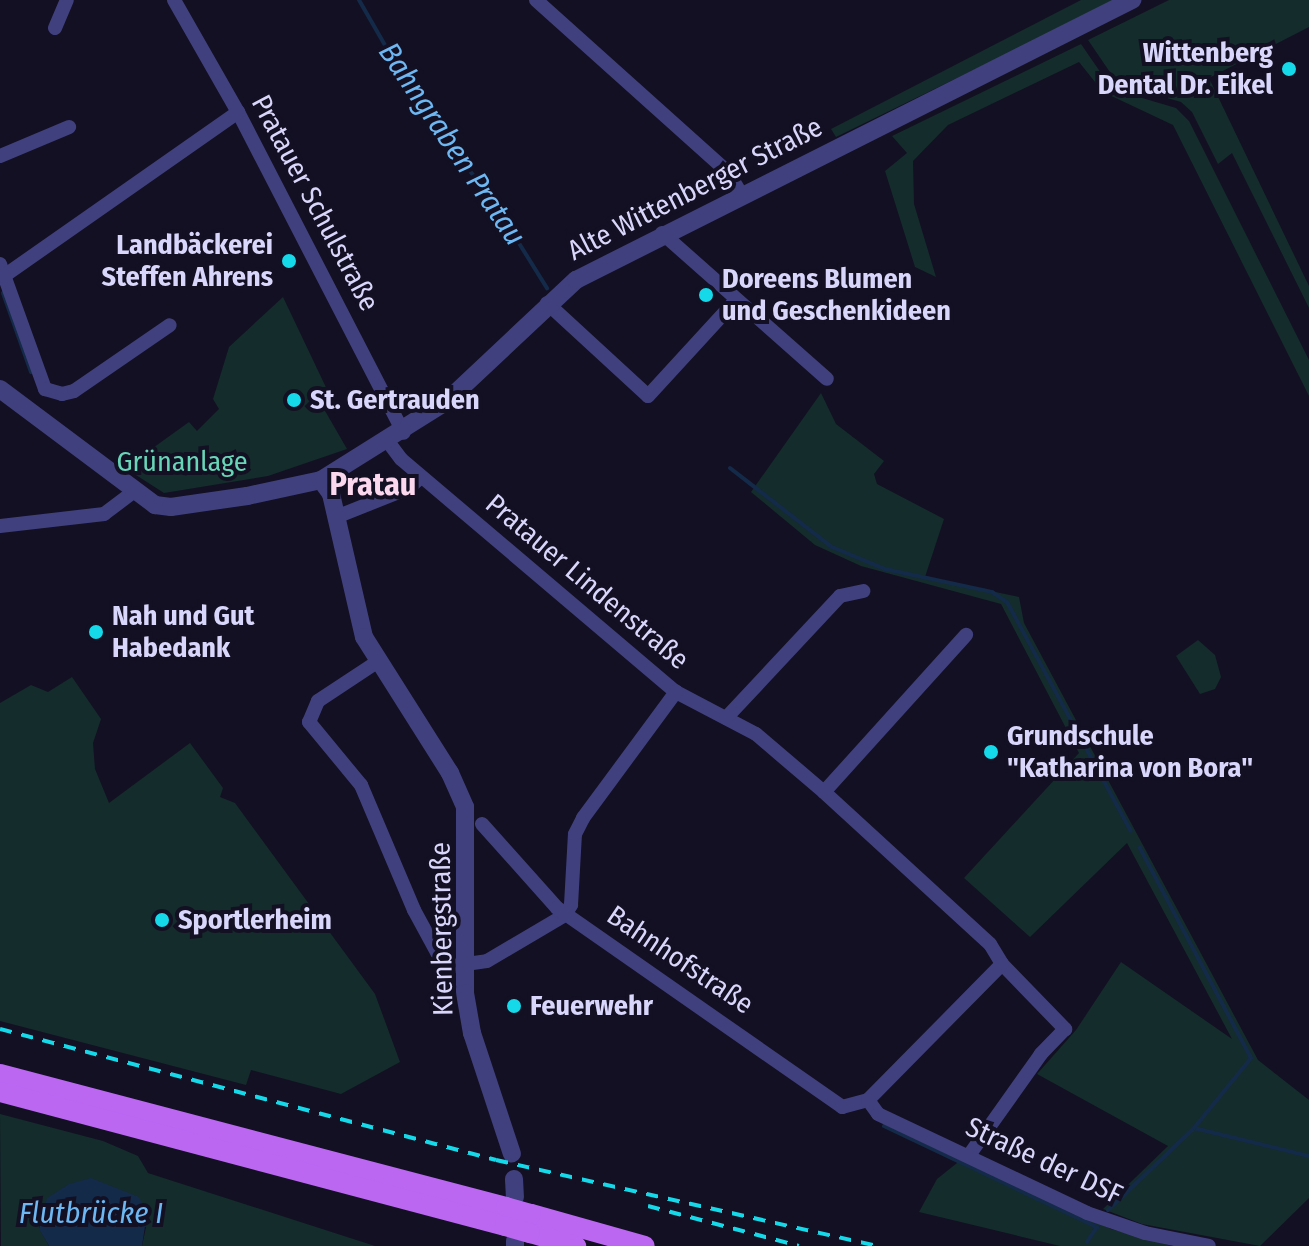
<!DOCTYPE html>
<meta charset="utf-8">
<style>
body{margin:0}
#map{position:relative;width:1309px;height:1246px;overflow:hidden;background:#131023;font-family:"Fira Sans Condensed",sans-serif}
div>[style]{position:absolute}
.green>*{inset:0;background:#142c2b}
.water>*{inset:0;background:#142a49}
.stream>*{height:4px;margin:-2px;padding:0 2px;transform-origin:2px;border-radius:2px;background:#142a49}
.minor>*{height:14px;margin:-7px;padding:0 7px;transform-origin:7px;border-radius:7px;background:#41407e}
.tertiary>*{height:18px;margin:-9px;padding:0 9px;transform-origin:9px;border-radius:9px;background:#41407e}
.primary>*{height:20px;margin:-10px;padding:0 10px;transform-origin:10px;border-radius:10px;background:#bb67f2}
.rail>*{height:4px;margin-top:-2px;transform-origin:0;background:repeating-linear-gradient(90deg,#15d8e9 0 12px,transparent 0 22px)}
.primary-bridge>*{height:20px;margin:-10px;padding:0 10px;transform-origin:10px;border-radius:10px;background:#bb67f2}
.dots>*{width:22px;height:22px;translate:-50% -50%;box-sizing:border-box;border:4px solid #131023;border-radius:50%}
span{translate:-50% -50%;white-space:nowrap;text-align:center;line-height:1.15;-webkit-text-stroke:8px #131023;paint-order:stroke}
.poi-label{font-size:28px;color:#d9d6fb;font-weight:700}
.right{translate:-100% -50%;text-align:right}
.left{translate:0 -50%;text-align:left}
.street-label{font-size:28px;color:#d9d6fb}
.park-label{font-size:28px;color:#68d5b8}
.water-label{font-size:30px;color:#6db7f2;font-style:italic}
.quarter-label{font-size:32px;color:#fcd8ef;font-weight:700}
</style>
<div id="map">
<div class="green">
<i style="clip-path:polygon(1081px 0,1117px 0,836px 137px,831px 129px)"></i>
<i style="clip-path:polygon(1169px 0,1309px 0,1309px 27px,1209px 78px,1309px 286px,1309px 308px,1232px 153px,1218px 164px,1192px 112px,1181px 102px,1118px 84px,1088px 40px)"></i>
<i style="clip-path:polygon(1081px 44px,1112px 89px,1176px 108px,1189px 121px,1309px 360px,1309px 396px,1173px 125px,1103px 92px,1079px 62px,948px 125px,913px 161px,914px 204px,936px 277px,915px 267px,885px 171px,907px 153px,892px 136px)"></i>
<i style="clip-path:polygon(283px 297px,332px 400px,324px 409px,347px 449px,268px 476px,164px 493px,125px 468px,189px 422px,197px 431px,219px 409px,213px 399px,229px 347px)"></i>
<i style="clip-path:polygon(821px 393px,836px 424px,884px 461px,874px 474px,877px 484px,944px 519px,925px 577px,1019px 597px,1024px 623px,1258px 1060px,1309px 1100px,1309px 1198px,1260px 1246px,1142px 1224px,1103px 1209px,1168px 1146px,1037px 1074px,1076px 1030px,1121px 962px,1232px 1039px,1127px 843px,1030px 937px,964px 878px,1079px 753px,1001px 604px,861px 566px,815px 545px,751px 492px)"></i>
<i style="clip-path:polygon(1198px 640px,1215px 655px,1221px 677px,1215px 689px,1200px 694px,1176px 656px)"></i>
<i style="clip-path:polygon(72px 677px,101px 719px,93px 743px,95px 769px,109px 803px,190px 743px,223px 788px,220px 797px,235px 803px,375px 994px,400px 1062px,341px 1094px,251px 1070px,246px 1085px,0 1021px,0 703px,31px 685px,48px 692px)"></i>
<i style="clip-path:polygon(0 1114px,103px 1141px,138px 1156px,148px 1173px,375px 1246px,142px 1246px,146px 1227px,40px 1214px,39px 1228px,49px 1246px,1px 1246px)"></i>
<i style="clip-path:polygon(962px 1159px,1111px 1229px,1172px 1246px,1060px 1246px,919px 1212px,937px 1179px)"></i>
</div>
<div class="water">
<i style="clip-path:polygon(91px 1178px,139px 1197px,147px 1213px,142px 1246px,49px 1246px,39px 1229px,47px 1198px,69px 1184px)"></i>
</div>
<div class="stream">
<i style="left:359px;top:0;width:133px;rotate:60.1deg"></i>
<i style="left:425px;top:115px;width:102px;rotate:51.3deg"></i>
<i style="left:489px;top:195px;width:110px;rotate:58.1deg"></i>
<i style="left:3px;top:293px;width:84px;rotate:70.5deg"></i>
<i style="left:730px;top:468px;width:129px;rotate:37.8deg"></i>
<i style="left:832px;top:547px;width:57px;rotate:22.5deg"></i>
<i style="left:885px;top:569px;width:109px;rotate:12.1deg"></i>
<i style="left:992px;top:592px;width:18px;rotate:34deg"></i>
<i style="left:1007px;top:602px;width:260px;rotate:61.6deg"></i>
<i style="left:884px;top:1126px;width:236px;rotate:25.4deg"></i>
<i style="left:1097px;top:1227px;width:18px;rotate:124deg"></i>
<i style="left:1194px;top:1128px;width:118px;rotate:13.7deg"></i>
<i style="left:1108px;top:1210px;width:119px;rotate:-43.6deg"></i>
<i style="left:1194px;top:1128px;width:90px;rotate:-50.8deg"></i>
<i style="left:1251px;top:1058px;width:238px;rotate:-117.9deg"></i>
</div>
<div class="minor">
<i style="left:174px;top:0;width:129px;rotate:60.3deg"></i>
<i style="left:238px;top:112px;width:361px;rotate:62.7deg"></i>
<i style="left:536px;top:0;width:258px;rotate:41.9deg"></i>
<i style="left:728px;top:172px;width:26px;rotate:59deg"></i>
<i style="left:55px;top:28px;width:30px;rotate:-67deg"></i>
<i style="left:0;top:156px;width:75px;rotate:-22.8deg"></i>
<i style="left:662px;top:233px;width:220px;rotate:41.5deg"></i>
<i style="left:0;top:264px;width:133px;rotate:70.2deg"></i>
<i style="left:4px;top:276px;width:286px;rotate:-35deg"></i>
<i style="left:547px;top:303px;width:137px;rotate:42.6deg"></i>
<i style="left:648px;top:396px;width:130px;rotate:-47.5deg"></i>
<i style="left:45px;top:389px;width:18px;rotate:16deg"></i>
<i style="left:62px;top:394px;width:12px;rotate:-14deg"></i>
<i style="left:74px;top:391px;width:116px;rotate:-34.5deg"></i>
<i style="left:389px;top:443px;width:20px;rotate:53deg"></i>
<i style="left:401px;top:459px;width:360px;rotate:40.3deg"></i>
<i style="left:676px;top:692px;width:90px;rotate:27.7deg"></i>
<i style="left:756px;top:734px;width:89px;rotate:40.5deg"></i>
<i style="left:824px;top:792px;width:225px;rotate:42.5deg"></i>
<i style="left:990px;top:944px;width:23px;rotate:59deg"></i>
<i style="left:1002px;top:964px;width:91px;rotate:45.9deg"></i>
<i style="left:1065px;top:1029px;width:35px;rotate:134deg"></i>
<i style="left:1041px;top:1054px;width:123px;rotate:125.4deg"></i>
<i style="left:336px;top:517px;width:79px;rotate:-21.7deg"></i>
<i style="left:409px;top:488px;width:16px;rotate:-43deg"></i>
<i style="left:0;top:526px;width:105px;rotate:-6.6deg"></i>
<i style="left:104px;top:514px;width:39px;rotate:-37deg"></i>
<i style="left:377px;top:662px;width:71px;rotate:146.5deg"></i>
<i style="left:318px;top:701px;width:23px;rotate:113deg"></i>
<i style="left:309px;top:722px;width:82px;rotate:50.5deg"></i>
<i style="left:361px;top:785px;width:136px;rotate:67deg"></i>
<i style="left:414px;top:910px;width:65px;rotate:61.5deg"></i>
<i style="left:445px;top:967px;width:42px;rotate:-8.1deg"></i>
<i style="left:487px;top:961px;width:91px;rotate:-30.5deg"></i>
<i style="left:565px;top:915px;width:12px;rotate:-59deg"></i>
<i style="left:571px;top:905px;width:71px;rotate:-86.8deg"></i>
<i style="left:575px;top:834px;width:18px;rotate:-63deg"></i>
<i style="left:583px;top:818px;width:157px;rotate:-53.6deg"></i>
<i style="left:726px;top:718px;width:167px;rotate:-46.9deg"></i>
<i style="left:840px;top:596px;width:24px;rotate:-12deg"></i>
<i style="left:824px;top:792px;width:212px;rotate:-47.9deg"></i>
<i style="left:482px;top:824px;width:113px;rotate:48.2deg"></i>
<i style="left:557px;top:908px;width:348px;rotate:34.9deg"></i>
<i style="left:842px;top:1107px;width:27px;rotate:-15deg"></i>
<i style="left:868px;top:1100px;width:191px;rotate:-45.4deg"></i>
<i style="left:868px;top:1100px;width:17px;rotate:54deg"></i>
<i style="left:878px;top:1114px;width:231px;rotate:25.3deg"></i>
<i style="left:1087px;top:1213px;width:61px;rotate:19deg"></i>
<i style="left:1145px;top:1233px;width:65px;rotate:11.5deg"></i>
</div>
<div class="tertiary">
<i style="left:0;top:389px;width:194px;rotate:36.8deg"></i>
<i style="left:155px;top:505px;width:16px;rotate:7deg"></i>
<i style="left:171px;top:507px;width:77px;rotate:-8.2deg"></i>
<i style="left:247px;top:496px;width:76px;rotate:-12.2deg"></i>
<i style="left:321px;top:480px;width:149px;rotate:-32.1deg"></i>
<i style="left:447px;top:401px;width:177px;rotate:-43.2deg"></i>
<i style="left:576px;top:280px;width:623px;rotate:-26.73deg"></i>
<i style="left:321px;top:480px;width:17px;rotate:54deg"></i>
<i style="left:331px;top:494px;width:147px;rotate:77deg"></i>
<i style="left:364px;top:637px;width:161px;rotate:57.7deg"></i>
<i style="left:450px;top:773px;width:37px;rotate:66deg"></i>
<i style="left:465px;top:807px;width:186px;rotate:90deg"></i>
<i style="left:465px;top:993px;width:41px;rotate:80.1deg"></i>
<i style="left:472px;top:1033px;width:127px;rotate:71.7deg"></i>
<i style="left:514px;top:1179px;width:18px;rotate:87deg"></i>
<i style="left:515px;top:1246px;width:5px;rotate:-90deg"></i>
</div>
<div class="primary">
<i style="left:0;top:1074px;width:523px;rotate:14.73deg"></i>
<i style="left:0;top:1092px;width:522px;rotate:14.86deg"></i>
<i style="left:531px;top:1214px;width:118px;rotate:15.7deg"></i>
<i style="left:530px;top:1233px;width:48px;rotate:15.8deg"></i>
</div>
<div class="rail">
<i style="left:0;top:1029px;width:513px;rotate:14.79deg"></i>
<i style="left:496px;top:1160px;width:393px;rotate:12.7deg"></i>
<i style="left:648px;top:1206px;width:156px;rotate:14.8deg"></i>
</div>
<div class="primary-bridge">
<i style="left:506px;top:1207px;width:26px;rotate:16deg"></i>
<i style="left:505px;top:1226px;width:26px;rotate:16deg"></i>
</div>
<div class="dots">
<i style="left:1289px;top:69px;background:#15d8e9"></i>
<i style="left:289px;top:261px;background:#15d8e9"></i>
<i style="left:706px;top:295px;background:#15d8e9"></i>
<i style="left:294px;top:400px;background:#15d8e9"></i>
<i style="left:96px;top:632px;background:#15d8e9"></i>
<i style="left:991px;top:752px;background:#15d8e9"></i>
<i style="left:162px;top:920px;background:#15d8e9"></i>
<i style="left:514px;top:1006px;background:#15d8e9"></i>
</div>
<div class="poi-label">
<span class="right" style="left:1273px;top:69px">Wittenberg<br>Dental Dr. Eikel</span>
<span class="right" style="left:273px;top:261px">Landbäckerei<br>Steffen Ahrens</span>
<span class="left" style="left:722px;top:295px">Doreens Blumen<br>und Geschenkideen</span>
<span class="left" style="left:310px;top:400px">St. Gertrauden</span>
<span class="left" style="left:112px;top:632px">Nah und Gut<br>Habedank</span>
<span class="left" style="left:1007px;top:752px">Grundschule<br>"Katharina von Bora"</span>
<span class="left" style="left:178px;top:920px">Sportlerheim</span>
<span class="left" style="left:530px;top:1006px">Feuerwehr</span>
</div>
<div class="street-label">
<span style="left:695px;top:189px;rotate:-27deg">Alte Wittenberger Straße</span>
<span style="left:315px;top:203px;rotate:62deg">Pratauer Schulstraße</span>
<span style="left:587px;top:582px;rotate:40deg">Pratauer Lindenstraße</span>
<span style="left:442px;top:929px;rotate:-91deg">Kienbergstraße</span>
<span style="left:680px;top:960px;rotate:34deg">Bahnhofstraße</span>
<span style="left:1044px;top:1161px;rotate:25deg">Straße der DSF</span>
</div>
<div class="park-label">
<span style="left:182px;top:462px">Grünanlage</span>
</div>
<div class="water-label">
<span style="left:452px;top:144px;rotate:56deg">Bahngraben Pratau</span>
<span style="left:91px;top:1213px">Flutbrücke I</span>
</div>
<div class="quarter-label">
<span style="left:373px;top:484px">Pratau</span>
</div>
</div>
